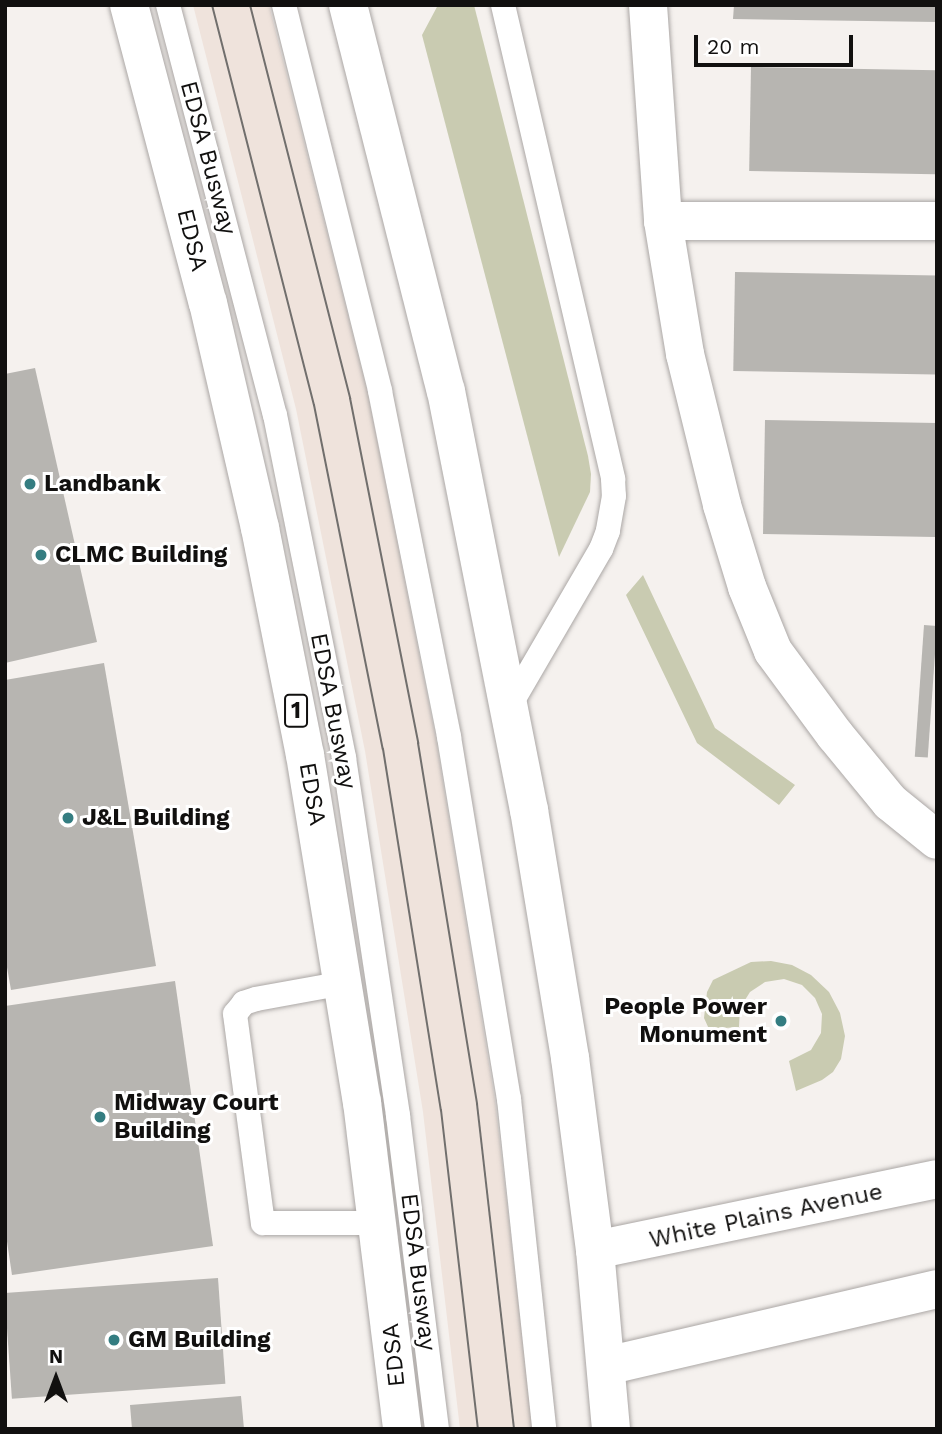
<!DOCTYPE html>
<style>
body{margin:0}
#map{position:relative;width:942px;height:1434px;overflow:hidden;background:#f5f1ee;font-family:"Work Sans",sans-serif}
div>[style]{position:absolute}
.built>*{inset:0;background:#efe3dc}
.green>*{inset:0;background:#c9cbb1}
.building>*{inset:0;background:#b7b5b1;transform-origin:0 0}
.roads{filter:drop-shadow(0 0 2px #aba7a5) drop-shadow(0 0 2px #aba7a5)}
.service>*{height:24px;margin:-12px;padding:0 12px;transform-origin:12px;border-radius:12px;background:#fff}
.minor>*{height:38px;margin:-19px;padding:0 19px;transform-origin:19px;border-radius:19px;background:#fff}
.tertiary>*{height:38px;margin:-19px;padding:0 19px;transform-origin:19px;border-radius:19px;background:#fff}
.trunk>*{height:38px;margin:-19px;padding:0 19px;transform-origin:19px;border-radius:19px;background:#fff}
.tram>*{height:2px;margin:-1px;padding:0 1px;transform-origin:1px;border-radius:1px;background:#716f6d}
.dots>*{width:19px;height:19px;translate:-50% -50%;box-sizing:border-box;border:4px solid #fff;border-radius:50%}
span{translate:-50% -50%;white-space:nowrap;text-align:center;line-height:1.15;-webkit-text-stroke:6px #fff;paint-order:stroke}
.shield-label span{padding:2px 5px;background:#fff;border:2px solid;border-radius:5px;-webkit-text-stroke-width:0}
.shield-label{font-size:23px;color:#11100f;font-weight:700}
.street-label{font-size:24px;color:#11100f}
.poi-label{font-size:24px;color:#11100f;font-weight:700}
.left{translate:0 -50%;text-align:left}
.right{translate:-100% -50%;text-align:right}
.frame{position:absolute;inset:0;border:7px solid #11100f;pointer-events:none}
.north{position:absolute;left:21px;top:1343px;width:70px;height:70px;-webkit-text-stroke:5px #fff;paint-order:stroke;rotate:0deg;font-size:19px;font-weight:700;line-height:28px;text-align:center;color:#11100f}
.north::after{content:'';display:block;margin:auto;width:24px;height:32px;background:#11100f;clip-path:polygon(50% 0,100% 100%,50% 72%,0 100%)}
.scale{position:absolute;left:694px;top:35px;width:159px;height:32px;box-sizing:border-box;border:4px solid #11100f;border-top:0;padding-left:9px;font-size:21px;line-height:24px;white-space:nowrap;color:#11100f;-webkit-text-stroke:5px #fff;paint-order:stroke}
</style>
<div id="map">
<div class="built">
<i style="clip-path:polygon(193px 5px,269px 5px,368px 394px,436px 740px,495px 1101px,533px 1429px,460px 1429px,423px 1112px,365px 751px,296px 409px)"></i>
</div>
<div class="green">
<i style="clip-path:polygon(438px 5px,474px 5px,588px 456px,591px 474px,590px 492px,559px 557px,422px 35px)"></i>
<i style="clip-path:polygon(643px 575px,715px 728px,795px 785px,779px 805px,697px 743px,626px 595px)"></i>
<i style="clip-path:polygon(771px 961px,792px 965px,811px 975px,829px 992px,840px 1013px,845px 1036px,841px 1059px,833px 1072px,822px 1080px,796px 1091px,789px 1061px,811px 1050px,821px 1033px,822px 1014px,815px 998px,802px 985px,784px 979px,765px 982px,750px 992px,740px 1008px,739px 1027px,709px 1029px,704px 1018px,707px 992px,713px 980px,751px 962px)"></i>
</div>
<div class="building">
<i style="clip-path:polygon(734px 5px,937px 5px,937px 22px,733px 19px)"></i>
<i style="left:751px;top:67px;width:186px;height:104px;rotate:1deg"></i>
<i style="left:735px;top:272px;width:202px;height:99px;rotate:1deg"></i>
<i style="clip-path:polygon(35px 368px,97px 642px,5px 663px,5px 374px)"></i>
<i style="left:765px;top:420px;width:172px;height:114px;rotate:1deg"></i>
<i style="left:924px;top:625px;width:13px;height:132px;rotate:4deg"></i>
<i style="clip-path:polygon(104px 663px,156px 966px,11px 990px,5px 956px,5px 680px)"></i>
<i style="clip-path:polygon(175px 981px,213px 1246px,12px 1275px,5px 1228px,5px 1006px)"></i>
<i style="left:218px;top:1278px;width:106px;height:214px;rotate:86deg"></i>
<i style="clip-path:polygon(241px 1396px,244px 1429px,132px 1429px,130px 1405px)"></i>
</div>
<div class="roads">
<div class="service">
<i style="left:168px;top:5px;width:424px;rotate:75.4deg"></i>
<i style="left:275px;top:415px;width:350px;rotate:78.6deg"></i>
<i style="left:344px;top:758px;width:362px;rotate:81.4deg"></i>
<i style="left:398px;top:1116px;width:315px;rotate:82.9deg"></i>
<i style="left:284px;top:5px;width:398px;rotate:76deg"></i>
<i style="left:380px;top:391px;width:353px;rotate:78.7deg"></i>
<i style="left:449px;top:737px;width:367px;rotate:80.6deg"></i>
<i style="left:509px;top:1099px;width:332px;rotate:83.9deg"></i>
<i style="left:503px;top:5px;width:487px;rotate:76.9deg"></i>
<i style="left:613px;top:479px;width:17px;rotate:87deg"></i>
<i style="left:614px;top:496px;width:36px;rotate:100deg"></i>
<i style="left:608px;top:531px;width:19px;rotate:111deg"></i>
<i style="left:601px;top:549px;width:185px;rotate:120.2deg"></i>
<i style="left:344px;top:983px;width:89px;rotate:169.7deg"></i>
<i style="left:256px;top:999px;width:13px;rotate:162deg"></i>
<i style="left:244px;top:1003px;width:14px;rotate:129deg"></i>
<i style="left:235px;top:1014px;width:211px;rotate:82.4deg"></i>
<i style="left:263px;top:1223px;width:116px"></i>
</div>
<div class="minor">
<i style="left:648px;top:5px;width:217px;rotate:86deg"></i>
<i style="left:663px;top:221px;width:135px;rotate:80.6deg"></i>
<i style="left:685px;top:354px;width:155px;rotate:76.2deg"></i>
<i style="left:722px;top:505px;width:86px;rotate:73deg"></i>
<i style="left:747px;top:587px;width:69px;rotate:67.9deg"></i>
<i style="left:773px;top:651px;width:104px;rotate:53.6deg"></i>
<i style="left:835px;top:735px;width:87px;rotate:50.6deg"></i>
<i style="left:890px;top:802px;width:60px;rotate:39deg"></i>
<i style="left:663px;top:221px;width:274px"></i>
</div>
<div class="tertiary">
<i style="left:595px;top:1250px;width:349px;rotate:-11.7deg"></i>
<i style="left:606px;top:1366px;width:340px;rotate:-13.1deg"></i>
</div>
<div class="trunk">
<i style="left:129px;top:5px;width:308px;rotate:75.2deg"></i>
<i style="left:208px;top:303px;width:231px;rotate:77deg"></i>
<i style="left:260px;top:528px;width:231px;rotate:78.8deg"></i>
<i style="left:305px;top:755px;width:352px;rotate:80.7deg"></i>
<i style="left:362px;top:1102px;width:329px;rotate:83deg"></i>
<i style="left:348px;top:5px;width:398px;rotate:75.8deg"></i>
<i style="left:446px;top:391px;width:427px;rotate:78.8deg"></i>
<i style="left:529px;top:810px;width:251px;rotate:80.6deg"></i>
<i style="left:570px;top:1058px;width:194px;rotate:82.6deg"></i>
<i style="left:595px;top:1250px;width:180px;rotate:84.9deg"></i>
</div>
</div>
<div class="tram">
<i style="left:212px;top:5px;width:413px;rotate:75.7deg"></i>
<i style="left:314px;top:405px;width:351px;rotate:78.7deg"></i>
<i style="left:383px;top:749px;width:366px;rotate:80.9deg"></i>
<i style="left:441px;top:1110px;width:321px;rotate:83.4deg"></i>
<i style="left:250px;top:5px;width:406px;rotate:75.7deg"></i>
<i style="left:350px;top:398px;width:352px;rotate:78.8deg"></i>
<i style="left:418px;top:743px;width:366px;rotate:80.7deg"></i>
<i style="left:477px;top:1104px;width:327px;rotate:83.5deg"></i>
</div>
<div class="dots">
<i style="left:30px;top:484px;background:#347d81"></i>
<i style="left:41px;top:555px;background:#347d81"></i>
<i style="left:68px;top:818px;background:#347d81"></i>
<i style="left:781px;top:1021px;background:#347d81"></i>
<i style="left:100px;top:1117px;background:#347d81"></i>
<i style="left:114px;top:1340px;background:#347d81"></i>
</div>
<div class="shield-label">
<span style="left:296px;top:711px">1</span>
</div>
<div class="street-label">
<span style="left:208px;top:158px;rotate:75deg">EDSA Busway</span>
<span style="left:192px;top:240px;rotate:76deg">EDSA</span>
<span style="left:333px;top:711px;rotate:79deg">EDSA Busway</span>
<span style="left:312px;top:794px;rotate:80deg">EDSA</span>
<span style="left:766px;top:1216px;rotate:-12deg">White Plains Avenue</span>
<span style="left:418px;top:1272px;rotate:83deg">EDSA Busway</span>
<span style="left:394px;top:1355px;rotate:-96deg">EDSA</span>
</div>
<div class="poi-label">
<span class="left" style="left:44px;top:484px">Landbank</span>
<span class="left" style="left:55px;top:555px">CLMC Building</span>
<span class="left" style="left:82px;top:818px">J&amp;L Building</span>
<span class="right" style="left:767px;top:1021px">People Power<br>Monument</span>
<span class="left" style="left:114px;top:1117px">Midway Court<br>Building</span>
<span class="left" style="left:128px;top:1340px">GM Building</span>
</div>
<div class="frame"></div>
<div class="north">N</div>
<div class="scale">20 m</div>
</div>
